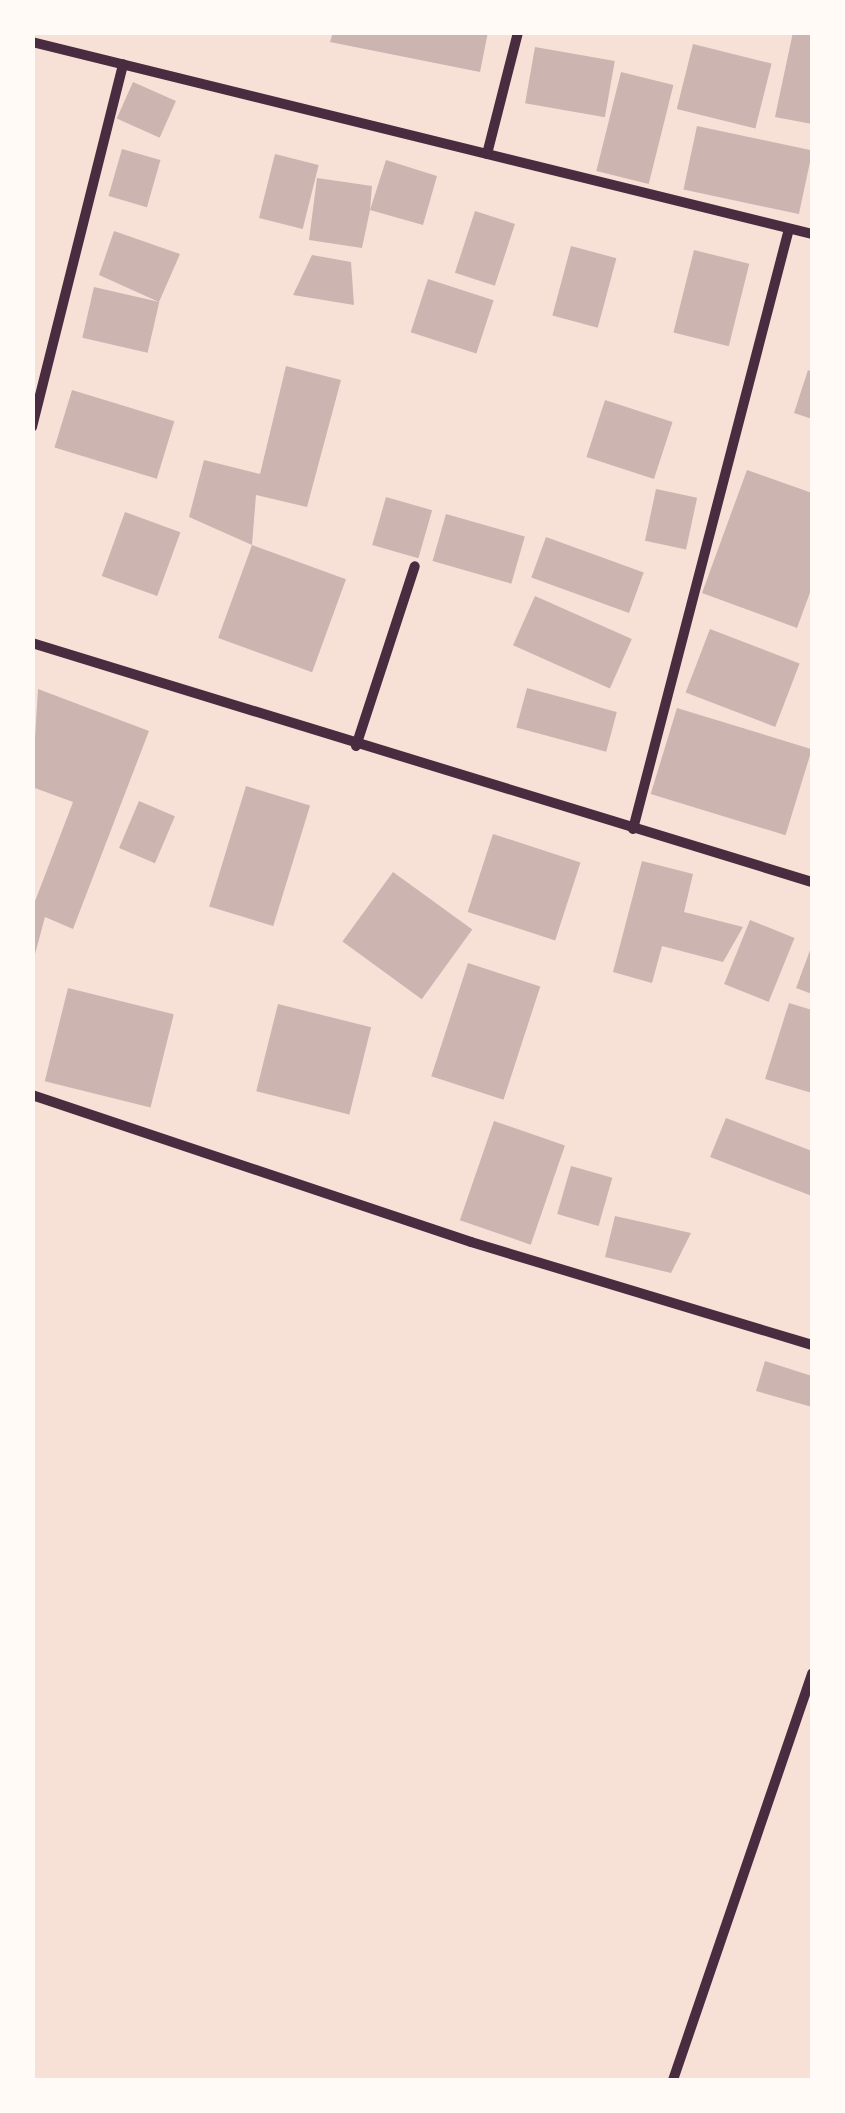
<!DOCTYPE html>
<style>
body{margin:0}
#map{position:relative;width:845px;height:2113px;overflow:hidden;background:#f7e1d7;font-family:Quicksand,sans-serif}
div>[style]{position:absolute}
.building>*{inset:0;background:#ccb4b1;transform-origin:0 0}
.minor>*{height:10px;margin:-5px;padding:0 5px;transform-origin:5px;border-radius:5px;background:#4a2c40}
span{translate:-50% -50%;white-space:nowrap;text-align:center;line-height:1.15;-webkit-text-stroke:9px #fffaf5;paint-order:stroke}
.frame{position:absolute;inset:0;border:35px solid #fffaf5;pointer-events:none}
</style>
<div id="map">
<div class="building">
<i style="clip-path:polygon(333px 32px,488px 32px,480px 72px,330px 42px)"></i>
<i style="clip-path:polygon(793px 32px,812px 34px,812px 124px,775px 117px)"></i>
<i style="left:693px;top:44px;width:81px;height:67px;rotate:14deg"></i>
<i style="left:535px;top:47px;width:81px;height:57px;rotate:10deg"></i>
<i style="left:621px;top:72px;width:54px;height:102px;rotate:14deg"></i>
<i style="left:133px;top:82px;width:47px;height:40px;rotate:24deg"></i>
<i style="left:697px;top:126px;width:118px;height:65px;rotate:12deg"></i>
<i style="left:122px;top:149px;width:40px;height:49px;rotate:16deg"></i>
<i style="left:275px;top:154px;width:45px;height:66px;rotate:14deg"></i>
<i style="clip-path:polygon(386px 160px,437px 176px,423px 225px,370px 210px,362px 248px,309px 240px,317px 178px,372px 186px,370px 210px)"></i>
<i style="left:475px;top:211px;width:42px;height:65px;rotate:18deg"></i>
<i style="clip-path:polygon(114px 231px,180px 254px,159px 302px,99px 275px)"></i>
<i style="left:571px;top:246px;width:47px;height:72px;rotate:15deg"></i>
<i style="left:694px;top:250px;width:57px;height:85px;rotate:14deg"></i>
<i style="clip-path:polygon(312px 255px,351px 262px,354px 305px,293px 295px)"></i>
<i style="left:428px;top:279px;width:69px;height:56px;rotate:18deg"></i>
<i style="left:94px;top:287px;width:67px;height:52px;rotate:13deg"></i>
<i style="clip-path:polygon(286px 366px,341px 380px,307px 507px,256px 495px,252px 545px,189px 517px,204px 460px,260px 474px)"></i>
<i style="clip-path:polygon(808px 370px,812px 372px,812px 419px,794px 413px)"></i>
<i style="left:72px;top:390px;width:107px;height:60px;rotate:17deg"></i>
<i style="left:605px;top:400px;width:71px;height:60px;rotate:18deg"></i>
<i style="clip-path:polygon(747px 470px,812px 493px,812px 587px,797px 628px,702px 593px)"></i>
<i style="left:656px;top:489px;width:42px;height:53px;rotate:12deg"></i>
<i style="left:386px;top:497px;width:48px;height:50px;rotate:16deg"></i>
<i style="left:125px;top:512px;width:59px;height:68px;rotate:20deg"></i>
<i style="left:446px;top:514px;width:82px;height:49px;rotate:16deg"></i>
<i style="left:546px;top:537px;width:104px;height:43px;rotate:20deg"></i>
<i style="left:252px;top:545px;width:100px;height:99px;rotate:20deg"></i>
<i style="left:535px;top:596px;width:106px;height:54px;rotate:24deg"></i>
<i style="left:710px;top:629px;width:96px;height:68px;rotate:21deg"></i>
<i style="left:527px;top:688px;width:93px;height:41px;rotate:15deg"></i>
<i style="clip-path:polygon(38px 689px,149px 731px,73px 929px,45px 917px,34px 958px,32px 909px,73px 802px,32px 787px)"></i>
<i style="left:677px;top:708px;width:141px;height:90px;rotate:17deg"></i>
<i style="left:246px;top:786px;width:67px;height:126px;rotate:17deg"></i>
<i style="left:139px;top:801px;width:39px;height:51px;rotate:23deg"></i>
<i style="left:493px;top:834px;width:92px;height:82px;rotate:18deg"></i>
<i style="clip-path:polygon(642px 861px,693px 874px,684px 912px,743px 927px,723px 962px,662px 946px,652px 983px,613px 972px)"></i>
<i style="left:393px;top:872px;width:98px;height:86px;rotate:36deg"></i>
<i style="left:750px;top:920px;width:48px;height:69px;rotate:22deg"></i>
<i style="clip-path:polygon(812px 945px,812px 994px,796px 988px)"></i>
<i style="left:468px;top:963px;width:76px;height:119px;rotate:18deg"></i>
<i style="left:68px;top:988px;width:109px;height:96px;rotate:14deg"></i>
<i style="clip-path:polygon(789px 1003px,812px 1010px,812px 1093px,765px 1079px)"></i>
<i style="left:278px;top:1004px;width:96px;height:90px;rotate:14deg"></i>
<i style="clip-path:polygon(726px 1118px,812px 1151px,812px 1196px,710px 1157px)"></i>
<i style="left:494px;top:1121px;width:75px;height:105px;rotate:19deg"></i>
<i style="left:571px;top:1166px;width:43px;height:50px;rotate:16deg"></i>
<i style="clip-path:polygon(615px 1216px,691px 1233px,671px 1273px,605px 1257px)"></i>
<i style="clip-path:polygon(765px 1361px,812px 1376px,812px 1407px,756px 1391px)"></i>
</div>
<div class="minor">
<i style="left:32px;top:42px;width:803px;rotate:13.83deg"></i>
<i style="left:487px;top:154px;width:126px;rotate:-75.7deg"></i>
<i style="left:32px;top:427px;width:374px;rotate:-75.9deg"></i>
<i style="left:32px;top:643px;width:816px;rotate:17.04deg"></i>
<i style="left:356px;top:746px;width:189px;rotate:-71.9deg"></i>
<i style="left:633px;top:829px;width:620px;rotate:-75.43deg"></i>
<i style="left:32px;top:1095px;width:463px;rotate:18.5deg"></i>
<i style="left:471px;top:1242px;width:356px;rotate:16.8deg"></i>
<i style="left:673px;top:2080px;width:430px;rotate:-71.1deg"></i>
</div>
<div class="frame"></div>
</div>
